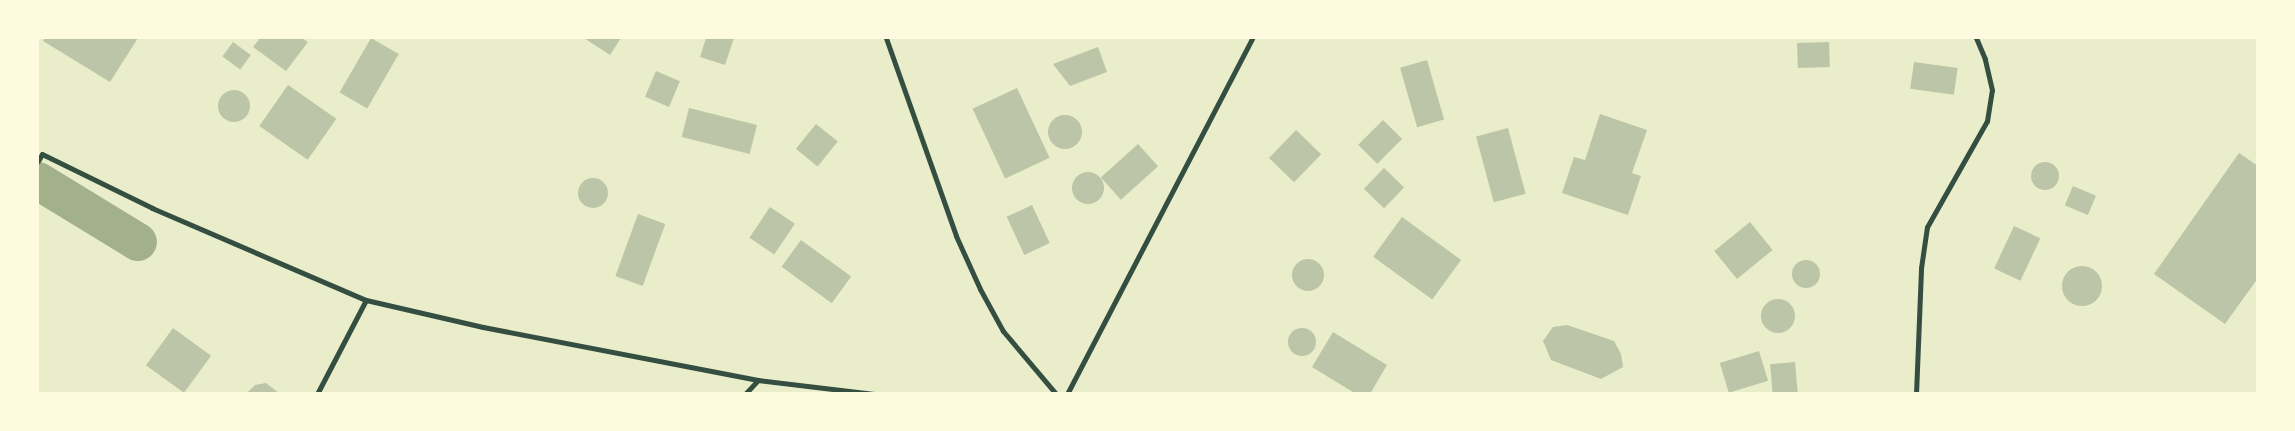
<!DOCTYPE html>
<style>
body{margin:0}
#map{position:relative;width:2295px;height:431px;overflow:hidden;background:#e9edc9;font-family:"Golos Text",sans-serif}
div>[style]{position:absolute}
.canal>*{height:38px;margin:-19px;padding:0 19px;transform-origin:19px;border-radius:19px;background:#a3b18a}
.building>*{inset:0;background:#bcc5a7;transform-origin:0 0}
.round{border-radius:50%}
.minor>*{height:5px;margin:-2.5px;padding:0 2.5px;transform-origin:2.5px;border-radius:2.5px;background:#344e41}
span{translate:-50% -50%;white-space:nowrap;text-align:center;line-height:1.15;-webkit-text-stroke:4.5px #fefae0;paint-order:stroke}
.frame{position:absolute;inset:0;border:39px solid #fefae0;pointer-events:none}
</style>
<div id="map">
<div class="canal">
<i style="left:38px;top:181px;width:117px;rotate:31.4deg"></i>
</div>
<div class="building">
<i style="clip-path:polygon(45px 38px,138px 38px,110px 82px,43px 41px)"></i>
<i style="clip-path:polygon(260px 38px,302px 38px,308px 42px,286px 71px,253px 47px)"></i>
<i style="left:371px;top:38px;width:32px;height:63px;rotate:30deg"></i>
<i style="clip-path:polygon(584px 38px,621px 38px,610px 55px)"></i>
<i style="clip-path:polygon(706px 38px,734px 38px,725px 65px,700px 57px)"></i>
<i style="left:233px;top:42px;width:22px;height:18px;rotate:36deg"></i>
<i style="left:1829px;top:42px;width:25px;height:32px;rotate:88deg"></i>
<i style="clip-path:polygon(1098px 47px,1107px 72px,1070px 86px,1053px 64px)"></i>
<i style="left:1427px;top:60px;width:62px;height:28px;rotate:74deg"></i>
<i style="left:1914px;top:62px;width:44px;height:27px;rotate:8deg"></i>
<i style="left:656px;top:71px;width:26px;height:28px;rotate:23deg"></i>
<i style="left:288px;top:85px;width:59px;height:50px;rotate:35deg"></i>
<i style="left:1017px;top:88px;width:77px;height:49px;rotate:65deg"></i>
<i class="round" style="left:218px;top:90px;width:32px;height:32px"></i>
<i style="left:689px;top:108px;width:70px;height:30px;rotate:14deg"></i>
<i style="clip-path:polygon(1600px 114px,1647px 130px,1632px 173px,1641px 176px,1628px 215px,1562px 193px,1574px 157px,1585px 160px)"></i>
<i class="round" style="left:1048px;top:115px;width:34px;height:34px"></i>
<i style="left:1383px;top:120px;width:27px;height:35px;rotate:45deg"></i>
<i style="left:816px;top:124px;width:28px;height:32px;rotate:39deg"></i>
<i style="left:1508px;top:128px;width:68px;height:33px;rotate:75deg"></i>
<i style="left:1296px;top:130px;width:35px;height:39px;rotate:44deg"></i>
<i style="left:1138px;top:144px;width:30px;height:50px;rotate:48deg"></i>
<i style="clip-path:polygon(2239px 153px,2258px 166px,2258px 278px,2225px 324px,2154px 274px)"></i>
<i class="round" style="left:2031px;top:162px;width:28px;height:28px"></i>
<i style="left:1384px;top:168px;width:28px;height:29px;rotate:44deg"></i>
<i class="round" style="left:1072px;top:172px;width:32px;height:32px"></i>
<i class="round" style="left:578px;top:178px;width:30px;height:30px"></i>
<i style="left:2073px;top:186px;width:25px;height:21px;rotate:23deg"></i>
<i style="left:1032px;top:205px;width:42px;height:28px;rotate:65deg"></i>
<i style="left:770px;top:207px;width:30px;height:37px;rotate:34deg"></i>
<i style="left:638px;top:214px;width:29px;height:66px;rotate:20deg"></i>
<i style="left:1402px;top:217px;width:73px;height:49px;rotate:36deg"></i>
<i style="left:1750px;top:222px;width:36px;height:46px;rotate:51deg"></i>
<i style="left:2014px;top:226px;width:29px;height:47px;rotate:25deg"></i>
<i style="left:801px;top:240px;width:62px;height:33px;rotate:36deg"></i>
<i class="round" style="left:1292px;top:259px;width:32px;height:32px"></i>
<i class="round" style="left:1792px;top:260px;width:28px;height:28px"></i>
<i class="round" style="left:2062px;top:266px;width:40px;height:40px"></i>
<i class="round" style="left:1761px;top:299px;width:34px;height:34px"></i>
<i style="clip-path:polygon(1567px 325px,1614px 341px,1621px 354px,1623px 367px,1601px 379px,1551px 360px,1543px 341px,1553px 327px)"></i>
<i class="round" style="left:1288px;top:328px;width:28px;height:28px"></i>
<i style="left:173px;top:328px;width:47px;height:46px;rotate:36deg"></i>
<i style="clip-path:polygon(1333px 332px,1387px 365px,1370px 394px,1356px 394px,1312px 367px)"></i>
<i style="left:1759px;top:351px;width:31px;height:41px;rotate:73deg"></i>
<i style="left:1795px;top:362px;width:32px;height:25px;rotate:85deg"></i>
<i style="clip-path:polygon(266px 383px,280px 394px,246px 394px,255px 385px)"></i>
</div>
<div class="minor">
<i style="left:886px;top:38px;width:210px;rotate:70.5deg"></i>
<i style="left:956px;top:236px;width:58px;rotate:65.6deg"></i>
<i style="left:980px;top:289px;width:48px;rotate:61.3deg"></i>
<i style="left:1003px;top:331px;width:82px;rotate:49.9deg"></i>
<i style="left:38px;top:161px;width:8px;rotate:-60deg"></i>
<i style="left:42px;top:154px;width:123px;rotate:26.1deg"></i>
<i style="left:152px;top:208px;width:233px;rotate:23.3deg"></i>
<i style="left:366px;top:300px;width:120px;rotate:13deg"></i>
<i style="left:483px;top:327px;width:280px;rotate:10.9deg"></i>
<i style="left:317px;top:394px;width:106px;rotate:-62.5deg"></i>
<i style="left:745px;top:394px;width:19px;rotate:-47deg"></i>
<i style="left:758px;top:380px;width:117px;rotate:6.9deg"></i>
<i style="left:1067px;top:394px;width:401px;rotate:-62.5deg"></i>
<i style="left:1916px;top:394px;width:126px;rotate:-87.7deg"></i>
<i style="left:1921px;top:268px;width:41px;rotate:-81.7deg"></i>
<i style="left:1927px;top:227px;width:122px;rotate:-60.5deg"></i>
<i style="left:1987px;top:121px;width:31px;rotate:-81deg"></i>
<i style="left:1992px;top:90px;width:32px;rotate:-103deg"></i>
<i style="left:1985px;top:59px;width:23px;rotate:-113deg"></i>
</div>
<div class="frame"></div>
</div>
